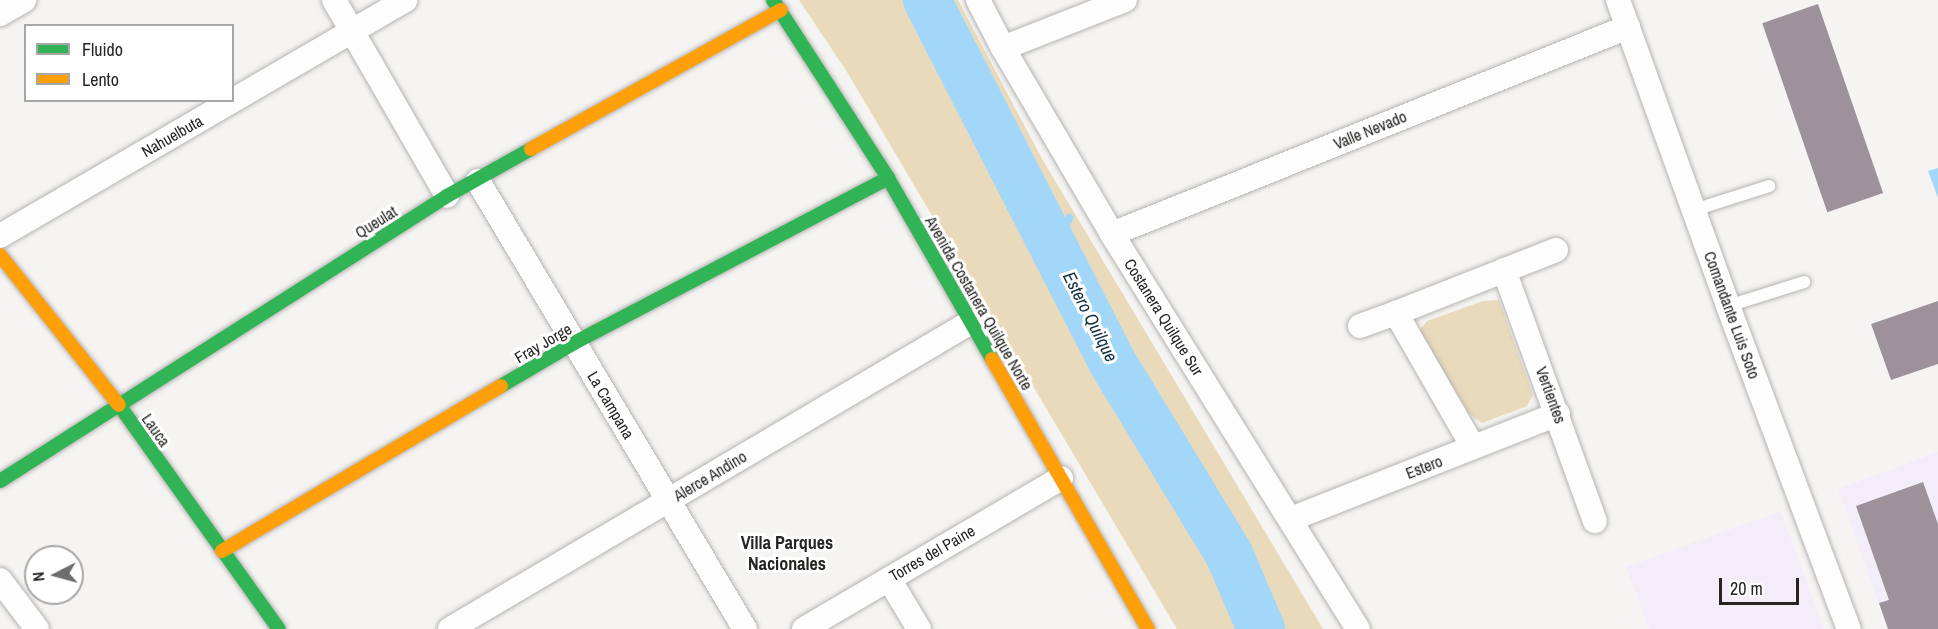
<!DOCTYPE html>
<style>
body{margin:0}
#map{position:relative;width:1938px;height:629px;overflow:hidden;background:#f6f4f2;font-family:"Archivo Narrow",sans-serif}
div>[style]{position:absolute}
.education>*{inset:0;background:#f2edf8}
.green>*{inset:0;background:#e9dabc}
.water>*{inset:0;background:#a3d7f9}
.stream>*{height:8px;margin:-4px;padding:0 4px;transform-origin:4px;border-radius:4px;background:#a3d7f9}
.river>*{height:48px;margin:-24px;padding:0 24px;transform-origin:24px;border-radius:24px;background:#a3d7f9}
.building>*{inset:0;background:#9d929a;transform-origin:0 0}
.roads{filter:drop-shadow(0 0 2px #b5b4b2) drop-shadow(0 0 2px #b5b4b2)}
.lane>*{height:12px;margin:-6px;padding:0 6px;transform-origin:6px;border-radius:6px;background:#fefdfd}
.street>*{height:24px;margin:-12px;padding:0 12px;transform-origin:12px;border-radius:12px;background:#fefdfd}
.fast>*{height:14px;margin:-7px;padding:0 7px;transform-origin:7px;border-radius:7px;background:#30b455}
.slow>*{height:14px;margin:-7px;padding:0 7px;transform-origin:7px;border-radius:7px;background:#ff9f0a}
span{translate:-50% -50%;white-space:nowrap;text-align:center;line-height:1.15;-webkit-text-stroke:6px #fff;paint-order:stroke}
.street-label{font-size:16px;color:#252422}
.water-label{font-size:18px;color:#0d2e43;font-style:italic}
.neighbourhood-label{font-size:18px;color:#252422;font-weight:700}
.legend{position:absolute;left:24px;top:24px;width:210px;height:78px;box-sizing:border-box;background:#fff;border:2px solid #a8a7a7;margin:0;padding:8px 10px;list-style:none;font-size:18px;color:#252422}
.legend li{display:flex;align-items:center;gap:12px;height:30px}
.legend b{width:30px;border:2px solid #a8a7a7}
.north{position:absolute;left:24px;top:545px;width:60px;height:60px;box-sizing:border-box;background:#fff;border:2px solid #a8a7a7;border-radius:50%;rotate:264deg;font-size:16px;font-weight:700;line-height:24px;text-align:center;color:#252422}
.north::after{content:'';display:block;margin:auto;width:21px;height:27px;background:#6e6d6b;clip-path:polygon(50% 0,100% 100%,50% 72%,0 100%)}
.scale{position:absolute;left:1719px;top:578px;width:80px;height:27px;box-sizing:border-box;border:3px solid #252422;border-top:0;padding-left:8px;font-size:18px;line-height:21px;white-space:nowrap;color:#252422;-webkit-text-stroke:4px #fff;paint-order:stroke}
</style>
<div id="map">
<div class="education">
<i style="clip-path:polygon(1938px 452px,1938px 629px,1888px 629px,1838px 489px)"></i>
<i style="clip-path:polygon(1781px 511px,1824px 629px,1649px 629px,1626px 567px)"></i>
</div>
<div class="green">
<i style="clip-path:polygon(799px 0,958px 0,1041px 157px,1323px 629px,1177px 629px,847px 72px)"></i>
<i style="clip-path:polygon(1499px 300px,1533px 395px,1527px 406px,1482px 423px,1469px 414px,1419px 331px,1427px 321px,1483px 301px)"></i>
</div>
<div class="water">
<i style="clip-path:polygon(1938px 168px,1938px 198px,1928px 171px)"></i>
</div>
<div class="stream">
<i style="left:1054px;top:248px;width:34px;rotate:-63deg"></i>
</div>
<div class="river">
<i style="left:927px;top:0;width:404px;rotate:62.9deg"></i>
<i style="left:1111px;top:360px;width:227px;rotate:58.7deg"></i>
<i style="left:1229px;top:554px;width:82px;rotate:66.9deg"></i>
</div>
<div class="building">
<i style="left:1818px;top:4px;width:200px;height:59px;rotate:71deg"></i>
<i style="clip-path:polygon(1938px 301px,1938px 364px,1891px 380px,1871px 324px)"></i>
<i style="clip-path:polygon(1923px 482px,1938px 524px,1938px 629px,1888px 629px,1879px 603px,1889px 600px,1856px 506px)"></i>
</div>
<div class="roads">
<div class="lane">
<i style="left:1694px;top:210px;width:79px;rotate:-17.7deg"></i>
<i style="left:1728px;top:306px;width:80px;rotate:-17.5deg"></i>
</div>
<div class="street">
<i style="left:334px;top:0;width:226px;rotate:60deg"></i>
<i style="left:978px;top:0;width:54px;rotate:62.5deg"></i>
<i style="left:1003px;top:48px;width:216px;rotate:59.6deg"></i>
<i style="left:1112px;top:234px;width:465px;rotate:58.1deg"></i>
<i style="left:1618px;top:0;width:325px;rotate:70.2deg"></i>
<i style="left:1728px;top:306px;width:345px;rotate:69.5deg"></i>
<i style="left:0;top:14px;width:28px;rotate:-30deg"></i>
<i style="left:1003px;top:48px;width:131px;rotate:-21.5deg"></i>
<i style="left:478px;top:181px;width:522px;rotate:59.21deg"></i>
<i style="left:1112px;top:234px;width:556px;rotate:-21.86deg"></i>
<i style="left:0;top:236px;width:469px;rotate:-30.2deg"></i>
<i style="left:1504px;top:270px;width:267px;rotate:70.1deg"></i>
<i style="left:1360px;top:326px;width:38px;rotate:-20deg"></i>
<i style="left:1473px;top:447px;width:155px;rotate:-119.9deg"></i>
<i style="left:1396px;top:313px;width:172px;rotate:-21.5deg"></i>
<i style="left:1291px;top:519px;width:287px;rotate:-21.5deg"></i>
<i style="left:889px;top:579px;width:58px;rotate:59deg"></i>
<i style="left:0;top:580px;width:61px;rotate:52.9deg"></i>
<i style="left:450px;top:629px;width:605px;rotate:-30.51deg"></i>
<i style="left:804px;top:629px;width:298px;rotate:-30.4deg"></i>
</div>
<div class="fast">
<i style="left:773px;top:0;width:212px;rotate:57.1deg"></i>
<i style="left:888px;top:178px;width:209px;rotate:60.1deg"></i>
<i style="left:501px;top:386px;width:85px;rotate:-30.5deg"></i>
<i style="left:574px;top:343px;width:355px;rotate:-27.7deg"></i>
<i style="left:119px;top:405px;width:275px;rotate:54.5deg"></i>
<i style="left:0;top:481px;width:530px;rotate:-32.52deg"></i>
<i style="left:447px;top:196px;width:96px;rotate:-29.2deg"></i>
</div>
<div class="slow">
<i style="left:531px;top:149px;width:286px;rotate:-29.1deg"></i>
<i style="left:0;top:255px;width:191px;rotate:51.6deg"></i>
<i style="left:992px;top:359px;width:312px;rotate:60deg"></i>
<i style="left:222px;top:551px;width:324px;rotate:-30.6deg"></i>
</div>
</div>
<div class="street-label">
<span style="left:1370px;top:130px;rotate:-22deg">Valle Nevado</span>
<span style="left:172px;top:136px;rotate:-30deg">Nahuelbuta</span>
<span style="left:376px;top:222px;rotate:-32deg">Queulat</span>
<span style="left:979px;top:303px;rotate:60deg">Avenida Costanera Quilque Norte</span>
<span style="left:1732px;top:315px;rotate:70deg">Comandante Luis Soto</span>
<span style="left:1164px;top:317px;rotate:58deg">Costanera Quilque Sur</span>
<span style="left:543px;top:343px;rotate:-30deg">Fray Jorge</span>
<span style="left:1551px;top:395px;rotate:70deg">Vertientes</span>
<span style="left:611px;top:405px;rotate:59deg">La Campana</span>
<span style="left:156px;top:430px;rotate:55deg">Lauca</span>
<span style="left:1424px;top:467px;rotate:-21deg">Estero</span>
<span style="left:710px;top:476px;rotate:-31deg">Alerce Andino</span>
<span style="left:932px;top:553px;rotate:-30deg">Torres del Paine</span>
</div>
<div class="water-label">
<span style="left:1090px;top:317px;rotate:63deg">Estero Quilque</span>
</div>
<div class="neighbourhood-label">
<span style="left:787px;top:554px">Villa Parques<br>Nacionales</span>
</div>
<ul class="legend">
<li><b style="height:8px;background:#30b455"></b>Fluido</li>
<li><b style="height:8px;background:#ff9f0a"></b>Lento</li>
</ul>
<div class="north">N</div>
<div class="scale">20 m</div>
</div>
